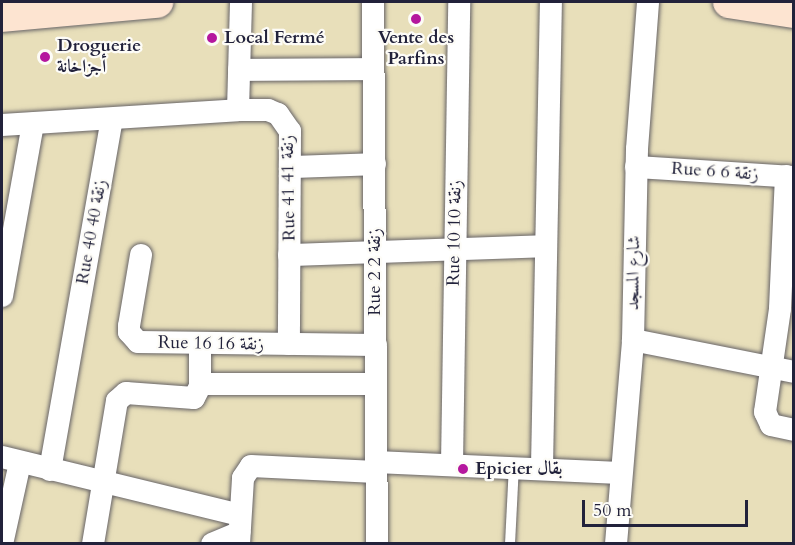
<!DOCTYPE html>
<meta charset="utf-8">
<style>
body{margin:0}
#map{position:relative;width:795px;height:545px;overflow:hidden;background:#e8dfba;font-family:Cardo,Amiri,serif}
div>[style]{position:absolute}
.roads{filter:drop-shadow(0 0 2px #676467) drop-shadow(0 0 2px #676467)}
.service>*{height:10px;margin:-5px;padding:0 5px;transform-origin:5px;border-radius:5px;background:#fff}
.minor>*{height:22px;margin:-11px;padding:0 11px;transform-origin:11px;border-radius:11px;background:#fff}
.secondary>*{height:32px;margin:-16px;padding:0 16px;transform-origin:16px;border-radius:16px;background:#fde4d1}
.dots>*{width:16px;height:16px;translate:-50% -50%;box-sizing:border-box;border:3px solid #fdfcf7;border-radius:50%}
span{translate:-50% -50%;white-space:nowrap;text-align:center;line-height:1.15;-webkit-text-stroke:4.5px #fdfcf7;paint-order:stroke}
.poi-label{font-size:18px;color:#22223b;font-weight:700}
.left{translate:0 -50%;text-align:left}
.street-label{font-size:18px;color:#22223b}
.frame{position:absolute;inset:0;border:3px solid #22223b;pointer-events:none}
.scale{position:absolute;left:582px;top:500px;width:166px;height:27px;box-sizing:border-box;border:3px solid #22223b;border-top:0;padding-left:8px;font-size:18px;line-height:21px;white-space:nowrap;color:#22223b;-webkit-text-stroke:4px #fdfcf7;paint-order:stroke}
</style>
<div id="map">
<div class="roads">
<div class="service">
<i style="left:510px;top:544px;width:78px;rotate:-87.1deg"></i>
</div>
<div class="minor">
<i style="left:373px;top:2px;width:542px;rotate:89.58deg"></i>
<i style="left:239px;top:70px;width:134px;rotate:-0.4deg"></i>
<i style="left:238px;top:110px;width:108px;rotate:-88.4deg"></i>
<i style="left:2px;top:125px;width:236px;rotate:-3.6deg"></i>
<i style="left:238px;top:110px;width:30px"></i>
<i style="left:268px;top:110px;width:11px;rotate:22deg"></i>
<i style="left:278px;top:114px;width:21px;rotate:55deg"></i>
<i style="left:290px;top:131px;width:213px;rotate:90.3deg"></i>
<i style="left:290px;top:167px;width:85px;rotate:-2deg"></i>
<i style="left:636px;top:167px;width:158px;rotate:3.6deg"></i>
<i style="left:786px;top:176px;width:133px;rotate:92.6deg"></i>
<i style="left:780px;top:309px;width:104px;rotate:98.3deg"></i>
<i style="left:765px;top:412px;width:14px;rotate:65deg"></i>
<i style="left:771px;top:425px;width:24px;rotate:12deg"></i>
<i style="left:141px;top:255px;width:72px;rotate:99.6deg"></i>
<i style="left:129px;top:326px;width:6px;rotate:90deg"></i>
<i style="left:129px;top:332px;width:13px;rotate:48deg"></i>
<i style="left:138px;top:342px;width:238px;rotate:0.7deg"></i>
<i style="left:289px;top:255px;width:257px;rotate:-2deg"></i>
<i style="left:2px;top:296px;width:175px;rotate:-79.8deg"></i>
<i style="left:633px;top:340px;width:164px;rotate:11.2deg"></i>
<i style="left:200px;top:384px;width:176px"></i>
<i style="left:2px;top:457px;width:245px;rotate:13.7deg"></i>
<i style="left:376px;top:462px;width:244px;rotate:2.6deg"></i>
<i style="left:452px;top:464px;width:462px;rotate:-89.1deg"></i>
<i style="left:542px;top:467px;width:465px;rotate:-88.9deg"></i>
<i style="left:50px;top:470px;width:356px;rotate:-80deg"></i>
<i style="left:2px;top:544px;width:83px;rotate:-77.5deg"></i>
<i style="left:93px;top:544px;width:145px;rotate:-80.5deg"></i>
<i style="left:117px;top:401px;width:12px;rotate:-42deg"></i>
<i style="left:126px;top:393px;width:68px;rotate:4.2deg"></i>
<i style="left:194px;top:398px;width:13px;rotate:-63deg"></i>
<i style="left:200px;top:386px;width:40px;rotate:-90deg"></i>
<i style="left:212px;top:544px;width:30px;rotate:-23deg"></i>
<i style="left:239px;top:544px;width:66px;rotate:-86.5deg"></i>
<i style="left:243px;top:478px;width:14px;rotate:-56deg"></i>
<i style="left:251px;top:466px;width:125px;rotate:2.7deg"></i>
<i style="left:616px;top:544px;width:205px;rotate:-85.2deg"></i>
<i style="left:633px;top:340px;width:191px;rotate:-88.8deg"></i>
<i style="left:637px;top:149px;width:147px;rotate:-85.7deg"></i>
</div>
<div class="secondary">
<i style="left:729px;top:2px;width:66px;rotate:8.7deg"></i>
<i style="left:2px;top:16px;width:156px;rotate:-5.2deg"></i>
</div>
</div>
<div class="dots">
<i style="left:416px;top:19px;background:#b5179e"></i>
<i style="left:212px;top:38px;background:#b5179e"></i>
<i style="left:45px;top:57px;background:#b5179e"></i>
<i style="left:463px;top:469px;background:#b5179e"></i>
</div>
<div class="poi-label">
<span class="left" style="left:224px;top:38px">Local Fermé</span>
<span style="left:416px;top:49px">Vente des<br>Parfins</span>
<span class="left" style="left:57px;top:57px">Droguerie<br>أجزاخانة</span>
<span class="left" style="left:475px;top:469px">Epicier بقال</span>
</div>
<div class="street-label">
<span style="left:715px;top:172px;rotate:4deg">Rue 6 زنقة 6</span>
<span style="left:289px;top:188px;rotate:-91deg">Rue 41 زنقة 41</span>
<span style="left:92px;top:232px;rotate:-80deg">Rue 40 زنقة 40</span>
<span style="left:455px;top:233px;rotate:-89deg">Rue 10 زنقة 10</span>
<span style="left:375px;top:272px;rotate:-90deg">Rue 2 زنقة 2</span>
<span style="left:634px;top:273px;rotate:-89deg">شارع المسجد</span>
<span style="left:211px;top:344px;rotate:1deg">Rue 16 زنقة 16</span>
</div>
<div class="frame"></div>
<div class="scale">50 m</div>
</div>
